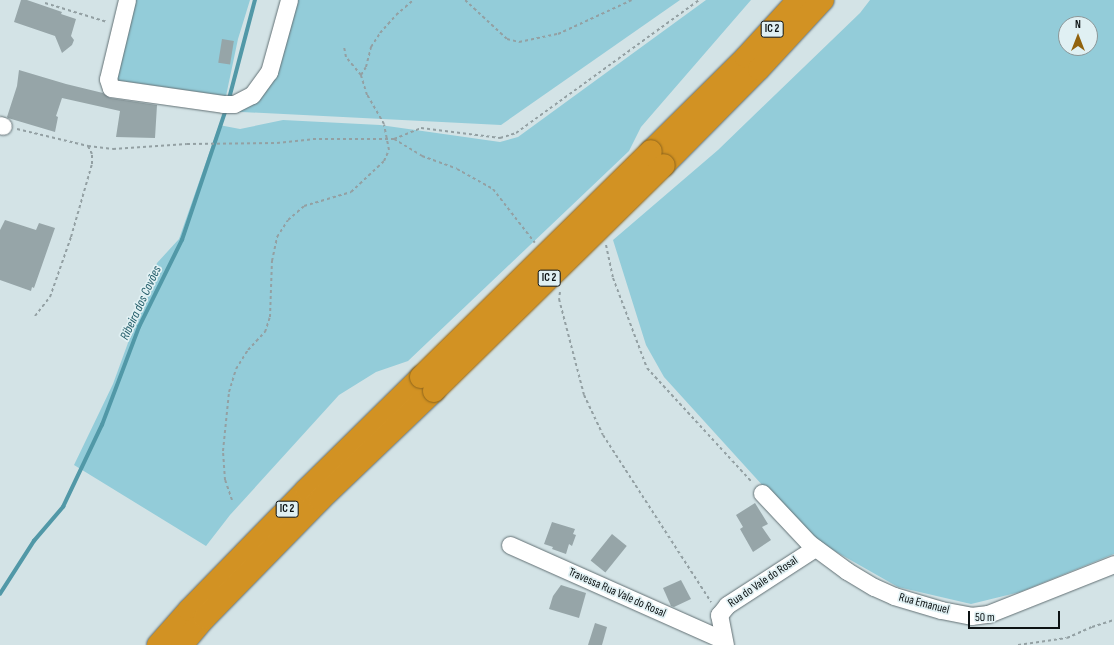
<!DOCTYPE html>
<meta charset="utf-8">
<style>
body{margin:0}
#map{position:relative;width:1114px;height:645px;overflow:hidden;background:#d3e3e6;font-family:"Sofia Sans Condensed",sans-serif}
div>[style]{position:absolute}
.green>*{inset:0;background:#93ccd9}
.stream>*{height:3.5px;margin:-1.75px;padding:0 1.75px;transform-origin:1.75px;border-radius:1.75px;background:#5198a7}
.building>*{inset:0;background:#96a5a8;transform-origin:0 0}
.path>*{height:2px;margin-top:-1px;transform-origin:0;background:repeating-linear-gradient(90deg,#93a0a3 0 3px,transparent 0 6px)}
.roads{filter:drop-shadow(0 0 1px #627074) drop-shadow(0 0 1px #627074)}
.minor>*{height:17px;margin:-8.5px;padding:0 8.5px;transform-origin:8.5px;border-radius:8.5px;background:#fff}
.highway>*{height:22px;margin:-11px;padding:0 11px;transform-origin:11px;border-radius:11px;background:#d29223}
.bridges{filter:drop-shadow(0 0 1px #8d651d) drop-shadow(0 0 1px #8d651d)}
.highway-bridge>*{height:22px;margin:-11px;padding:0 11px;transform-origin:11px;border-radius:11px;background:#d29223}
span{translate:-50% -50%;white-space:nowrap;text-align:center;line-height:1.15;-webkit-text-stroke:3.5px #e0f0f3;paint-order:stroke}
.shield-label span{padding:1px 3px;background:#e0f0f3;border:1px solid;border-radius:3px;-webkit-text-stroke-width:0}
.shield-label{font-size:11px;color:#0c1213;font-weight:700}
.street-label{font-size:12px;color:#0c1213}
.water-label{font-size:13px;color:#245e6a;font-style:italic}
.north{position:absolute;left:1058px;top:16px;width:40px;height:40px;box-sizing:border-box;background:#e0f0f3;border:1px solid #8b9799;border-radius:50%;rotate:0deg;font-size:11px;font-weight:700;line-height:16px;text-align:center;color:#0c1213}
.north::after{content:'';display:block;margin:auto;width:14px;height:18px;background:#91630e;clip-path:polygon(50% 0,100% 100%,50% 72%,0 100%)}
.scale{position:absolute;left:968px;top:611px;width:92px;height:18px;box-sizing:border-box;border:2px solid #0c1213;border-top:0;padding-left:5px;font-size:12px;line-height:14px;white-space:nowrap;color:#0c1213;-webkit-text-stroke:3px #e0f0f3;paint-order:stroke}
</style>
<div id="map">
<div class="green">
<i style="clip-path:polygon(136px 0,250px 0,238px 39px,226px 96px,115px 80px)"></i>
<i style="clip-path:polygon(293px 0,680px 0,501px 125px,222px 111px,254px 99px)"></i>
<i style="clip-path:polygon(706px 0,751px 0,641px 127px,629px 151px,408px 361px,376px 372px,339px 395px,230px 515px,206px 546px,74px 465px,113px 384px,157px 263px,179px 239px,219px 125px,240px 129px,283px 120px,380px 125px,500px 142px,518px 137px)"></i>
<i style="clip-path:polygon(evenodd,870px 0,1114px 0,1114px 554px,1020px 592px,971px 604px,898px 587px,817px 541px,764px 487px,664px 377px,646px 345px,613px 240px,718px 150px,860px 13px,870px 0,1066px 24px,1090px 24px,1090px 48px,1066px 48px,1066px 24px)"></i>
</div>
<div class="stream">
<i style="left:229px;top:99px;width:102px;rotate:-75.3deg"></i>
<i style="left:0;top:594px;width:63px;rotate:-57.3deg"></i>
<i style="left:34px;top:541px;width:45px;rotate:-49.5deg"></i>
<i style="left:63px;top:507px;width:91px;rotate:-64.6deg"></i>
<i style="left:102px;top:425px;width:105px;rotate:-69.3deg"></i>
<i style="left:139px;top:327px;width:97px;rotate:-63.7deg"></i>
<i style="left:182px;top:240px;width:138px;rotate:-71.4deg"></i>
</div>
<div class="building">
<i style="clip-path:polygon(21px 0,27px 0,62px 12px,61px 14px,76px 19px,71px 36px,74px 40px,72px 45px,62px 53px,55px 36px,14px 22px)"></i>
<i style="left:222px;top:39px;width:12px;height:24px;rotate:9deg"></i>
<i style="clip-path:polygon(19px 70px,66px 84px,103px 93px,110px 98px,157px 105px,155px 138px,116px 137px,120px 111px,62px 98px,56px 116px,58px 117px,55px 132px,8px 118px,7px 117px,17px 86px)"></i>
<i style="clip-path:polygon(5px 220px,36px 230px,39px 223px,55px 228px,34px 288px,32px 287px,31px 291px,0 280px,0 230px)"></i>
<i style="clip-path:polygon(755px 503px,768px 524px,762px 527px,771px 540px,753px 552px,740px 529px,743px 527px,736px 515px)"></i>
<i style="clip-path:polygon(552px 522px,575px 529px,573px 534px,576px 535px,572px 546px,569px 544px,566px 554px,552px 549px,553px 547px,544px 544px)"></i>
<i style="left:612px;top:534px;width:19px;height:34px;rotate:39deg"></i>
<i style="clip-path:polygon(681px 580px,691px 599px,674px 607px,671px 606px,663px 588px)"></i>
<i style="clip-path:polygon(561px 585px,586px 593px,579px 618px,549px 609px,553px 596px)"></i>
<i style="clip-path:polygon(595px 623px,607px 627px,602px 645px,588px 645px)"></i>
</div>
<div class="path">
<i style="left:465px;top:0;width:57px;rotate:42.9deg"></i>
<i style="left:507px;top:39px;width:12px;rotate:14deg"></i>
<i style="left:519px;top:42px;width:40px;rotate:-12deg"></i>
<i style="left:558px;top:34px;width:81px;rotate:-24.7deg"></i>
<i style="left:45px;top:3px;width:65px;rotate:17deg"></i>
<i style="left:361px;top:75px;width:9px;rotate:-58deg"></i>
<i style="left:366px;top:67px;width:21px;rotate:-76deg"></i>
<i style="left:371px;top:47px;width:17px;rotate:-57deg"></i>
<i style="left:380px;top:33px;width:24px;rotate:-48deg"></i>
<i style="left:396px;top:15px;width:23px;rotate:-41deg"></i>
<i style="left:17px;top:129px;width:73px;rotate:13.5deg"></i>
<i style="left:88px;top:146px;width:25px;rotate:7deg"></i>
<i style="left:113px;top:149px;width:74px;rotate:-3.9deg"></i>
<i style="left:187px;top:144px;width:90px;rotate:-0.6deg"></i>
<i style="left:277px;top:143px;width:36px;rotate:-6deg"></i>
<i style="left:313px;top:139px;width:81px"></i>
<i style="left:394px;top:139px;width:29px;rotate:-22deg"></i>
<i style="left:421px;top:128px;width:80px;rotate:7.2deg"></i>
<i style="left:500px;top:138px;width:17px;rotate:-17deg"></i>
<i style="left:516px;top:133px;width:226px;rotate:-36deg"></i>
<i style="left:394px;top:139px;width:33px;rotate:31deg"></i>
<i style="left:422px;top:156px;width:37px;rotate:20deg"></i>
<i style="left:457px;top:169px;width:41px;rotate:29.1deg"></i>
<i style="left:493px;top:189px;width:68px;rotate:52.1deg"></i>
<i style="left:606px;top:245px;width:34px;rotate:78deg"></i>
<i style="left:613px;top:278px;width:96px;rotate:69.3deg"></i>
<i style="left:647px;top:368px;width:155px;rotate:47.4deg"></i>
<i style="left:560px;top:292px;width:7px;rotate:98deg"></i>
<i style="left:559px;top:299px;width:99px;rotate:75.4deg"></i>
<i style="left:584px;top:395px;width:44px;rotate:64.6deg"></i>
<i style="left:603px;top:435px;width:199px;rotate:57.1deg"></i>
<i style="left:35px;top:316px;width:24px;rotate:-52deg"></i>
<i style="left:50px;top:297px;width:64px;rotate:-70.7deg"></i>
<i style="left:71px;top:237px;width:76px;rotate:-74deg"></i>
<i style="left:92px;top:164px;width:10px;rotate:-90deg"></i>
<i style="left:92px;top:154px;width:9px;rotate:-117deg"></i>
<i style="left:232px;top:500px;width:21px;rotate:-109deg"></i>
<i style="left:225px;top:480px;width:29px;rotate:-94deg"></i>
<i style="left:223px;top:451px;width:59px;rotate:-84.2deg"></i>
<i style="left:229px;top:392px;width:24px;rotate:-73deg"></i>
<i style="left:236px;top:369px;width:22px;rotate:-58deg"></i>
<i style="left:248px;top:350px;width:25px;rotate:-47deg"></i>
<i style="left:265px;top:332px;width:16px;rotate:-72deg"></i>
<i style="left:270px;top:317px;width:56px;rotate:-88deg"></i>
<i style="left:272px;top:261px;width:25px;rotate:-78deg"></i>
<i style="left:277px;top:237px;width:20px;rotate:-57deg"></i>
<i style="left:288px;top:220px;width:21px;rotate:-41deg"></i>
<i style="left:304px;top:206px;width:49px;rotate:-16.6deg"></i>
<i style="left:351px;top:192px;width:45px;rotate:-43.2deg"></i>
<i style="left:384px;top:161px;width:12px;rotate:-66deg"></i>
<i style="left:389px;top:150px;width:26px;rotate:-101deg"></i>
<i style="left:384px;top:124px;width:34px;rotate:-120deg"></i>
<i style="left:367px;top:95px;width:21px;rotate:-107deg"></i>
<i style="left:361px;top:75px;width:23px;rotate:-130deg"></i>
<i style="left:346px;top:57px;width:10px;rotate:-101deg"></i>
<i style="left:1018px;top:645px;width:49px;rotate:-8.1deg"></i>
<i style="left:1067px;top:638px;width:27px;rotate:-24deg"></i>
<i style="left:1092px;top:627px;width:23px;rotate:-18deg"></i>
</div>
<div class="roads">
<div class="minor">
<i style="left:127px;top:0;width:81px;rotate:103.5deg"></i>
<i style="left:108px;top:79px;width:9px;rotate:72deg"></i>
<i style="left:111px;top:88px;width:113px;rotate:8.1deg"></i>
<i style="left:223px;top:104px;width:11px"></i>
<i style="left:234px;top:104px;width:20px;rotate:-27deg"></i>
<i style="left:252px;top:95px;width:29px;rotate:-54deg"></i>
<i style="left:269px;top:72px;width:75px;rotate:-74.5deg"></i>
<i style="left:0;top:125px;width:3px;rotate:18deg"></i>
<i style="left:762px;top:493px;width:69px;rotate:46.8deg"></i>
<i style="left:809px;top:543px;width:47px;rotate:36.4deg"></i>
<i style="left:847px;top:571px;width:31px;rotate:31deg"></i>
<i style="left:874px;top:587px;width:22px;rotate:24deg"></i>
<i style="left:894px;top:596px;width:49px;rotate:16.6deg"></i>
<i style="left:941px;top:610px;width:31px;rotate:11deg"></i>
<i style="left:971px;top:616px;width:17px;rotate:-7deg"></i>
<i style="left:988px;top:614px;width:136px;rotate:-21.6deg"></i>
<i style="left:510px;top:545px;width:233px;rotate:24deg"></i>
<i style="left:725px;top:645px;width:31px;rotate:-101deg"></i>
<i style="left:719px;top:615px;width:13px;rotate:-51deg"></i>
<i style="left:727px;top:605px;width:105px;rotate:-32.9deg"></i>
</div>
<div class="highway">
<i style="left:651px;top:151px;width:134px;rotate:-44.7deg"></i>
<i style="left:746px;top:57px;width:77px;rotate:-47.6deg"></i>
<i style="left:664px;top:165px;width:135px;rotate:-45.3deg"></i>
<i style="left:759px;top:69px;width:94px;rotate:-47.2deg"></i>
<i style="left:158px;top:645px;width:47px;rotate:-48.5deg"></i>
<i style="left:189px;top:610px;width:168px;rotate:-45.7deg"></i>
<i style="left:306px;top:490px;width:161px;rotate:-44.5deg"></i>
<i style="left:182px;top:645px;width:35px;rotate:-50deg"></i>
<i style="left:205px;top:618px;width:165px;rotate:-45.7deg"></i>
<i style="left:320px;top:500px;width:158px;rotate:-43.7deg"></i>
</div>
</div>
<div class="bridges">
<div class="highway-bridge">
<i style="left:421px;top:377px;width:322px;rotate:-44.5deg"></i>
<i style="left:434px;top:391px;width:322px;rotate:-44.5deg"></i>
</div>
</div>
<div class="shield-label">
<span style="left:772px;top:29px">IC 2</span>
<span style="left:549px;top:278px">IC 2</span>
<span style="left:287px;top:509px">IC 2</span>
</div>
<div class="street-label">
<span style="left:763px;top:582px;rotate:-34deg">Rua do Vale do Rosal</span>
<span style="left:617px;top:593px;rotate:24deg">Travessa Rua Vale do Rosal</span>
<span style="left:924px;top:604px;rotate:15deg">Rua Emanuel</span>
</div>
<div class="water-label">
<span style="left:141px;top:303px;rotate:-65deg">Ribeira dos Covões</span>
</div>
<div class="north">N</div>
<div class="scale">50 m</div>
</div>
